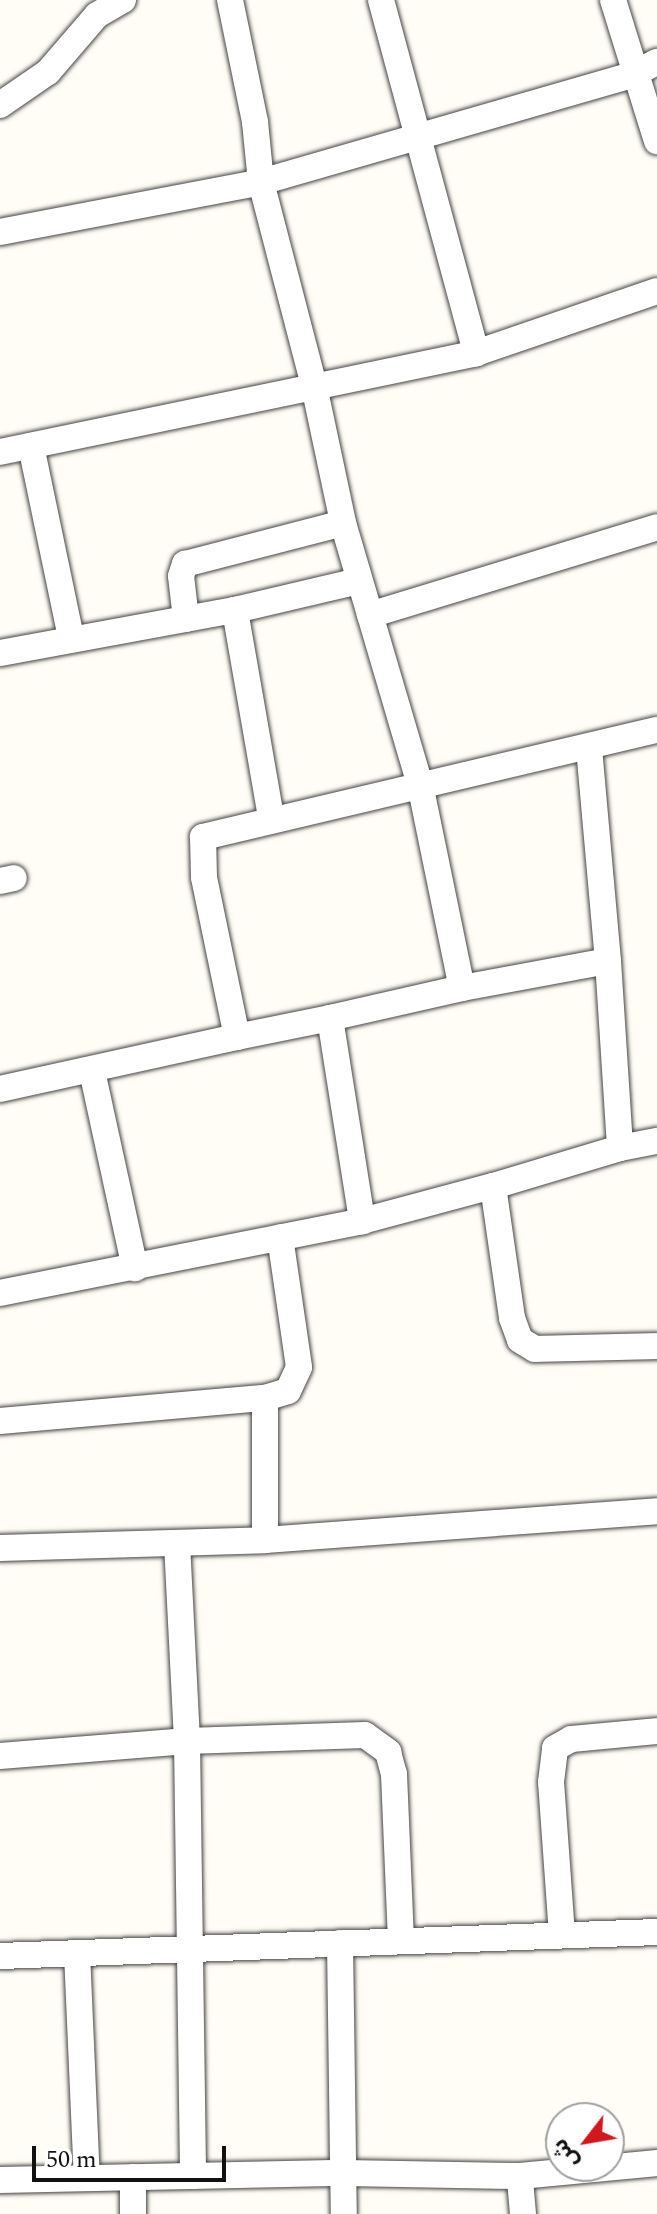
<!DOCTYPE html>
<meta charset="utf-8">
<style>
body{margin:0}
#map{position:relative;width:657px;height:2214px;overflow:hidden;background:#fffdf5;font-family:Spectral,"Noto Sans Arabic",serif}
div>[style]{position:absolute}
.roads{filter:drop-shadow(0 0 2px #444) drop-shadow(0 0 2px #444)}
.street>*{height:26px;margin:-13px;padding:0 13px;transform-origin:13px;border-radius:13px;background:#fff}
span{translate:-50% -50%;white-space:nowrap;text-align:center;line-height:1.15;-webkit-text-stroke:8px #fff;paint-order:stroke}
.north{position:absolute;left:545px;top:2102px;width:80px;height:80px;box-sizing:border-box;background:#fff;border:2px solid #a0a0a0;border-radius:50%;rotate:239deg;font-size:22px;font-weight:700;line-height:32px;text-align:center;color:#111}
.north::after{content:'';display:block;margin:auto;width:28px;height:36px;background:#d1191d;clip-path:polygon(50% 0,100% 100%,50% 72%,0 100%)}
.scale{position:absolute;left:32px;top:2146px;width:194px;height:36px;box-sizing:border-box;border:4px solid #111;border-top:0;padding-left:10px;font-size:24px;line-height:28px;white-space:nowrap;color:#111;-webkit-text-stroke:6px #fff;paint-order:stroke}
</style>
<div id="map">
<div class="roads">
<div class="street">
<i style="left:230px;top:0;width:125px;rotate:78.4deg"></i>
<i style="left:255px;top:122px;width:60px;rotate:84.3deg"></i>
<i style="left:261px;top:182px;width:211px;rotate:75.4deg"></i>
<i style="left:314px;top:386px;width:140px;rotate:78deg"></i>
<i style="left:343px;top:523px;width:272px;rotate:73.6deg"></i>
<i style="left:420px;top:784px;width:208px;rotate:78.4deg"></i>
<i style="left:462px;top:988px;width:148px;rotate:-10.5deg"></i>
<i style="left:608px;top:961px;width:215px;rotate:-95.1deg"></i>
<i style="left:381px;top:0;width:366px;rotate:74.9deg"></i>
<i style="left:613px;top:0;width:148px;rotate:72.7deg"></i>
<i style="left:0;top:105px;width:58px;rotate:-34.5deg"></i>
<i style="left:48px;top:72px;width:75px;rotate:-49.3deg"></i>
<i style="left:97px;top:15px;width:30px;rotate:-30deg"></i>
<i style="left:0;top:232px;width:266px;rotate:-10.8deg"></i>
<i style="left:261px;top:182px;width:388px;rotate:-16.1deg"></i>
<i style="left:634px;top:74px;width:26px;rotate:-28deg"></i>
<i style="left:31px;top:446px;width:195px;rotate:78.2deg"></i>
<i style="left:0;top:452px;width:486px;rotate:-11.7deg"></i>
<i style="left:476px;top:353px;width:191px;rotate:-18.9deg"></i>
<i style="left:370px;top:615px;width:300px;rotate:-17deg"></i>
<i style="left:186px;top:619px;width:43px;rotate:-96.6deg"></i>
<i style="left:181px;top:576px;width:13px;rotate:-72deg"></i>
<i style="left:185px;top:564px;width:163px;rotate:-14.5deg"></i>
<i style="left:0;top:653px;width:239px;rotate:-10.4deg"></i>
<i style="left:271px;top:817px;width:210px;rotate:-99.9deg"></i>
<i style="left:235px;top:610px;width:127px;rotate:-13.2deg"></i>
<i style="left:0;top:881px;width:14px;rotate:-12deg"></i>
<i style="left:608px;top:961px;width:187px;rotate:86.3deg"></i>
<i style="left:620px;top:1148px;width:38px;rotate:-11deg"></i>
<i style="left:462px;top:988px;width:135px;rotate:167.2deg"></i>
<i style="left:330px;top:1018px;width:206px;rotate:81deg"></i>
<i style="left:362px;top:1221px;width:136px;rotate:-15deg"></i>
<i style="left:330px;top:1018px;width:95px;rotate:168.5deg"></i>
<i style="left:237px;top:1037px;width:163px;rotate:-101.7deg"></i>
<i style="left:204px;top:877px;width:40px;rotate:-91.4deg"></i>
<i style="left:203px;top:837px;width:466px;rotate:-13.3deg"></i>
<i style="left:92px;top:1071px;width:202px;rotate:77.7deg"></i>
<i style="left:0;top:1089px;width:243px;rotate:-12.4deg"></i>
<i style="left:620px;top:1148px;width:133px;rotate:163.3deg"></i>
<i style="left:493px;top:1186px;width:133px;rotate:81.8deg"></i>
<i style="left:512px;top:1318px;width:23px;rotate:70deg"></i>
<i style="left:520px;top:1340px;width:17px;rotate:31deg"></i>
<i style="left:535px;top:1349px;width:122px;rotate:-1.4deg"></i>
<i style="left:0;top:1293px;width:369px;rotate:-11.2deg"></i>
<i style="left:0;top:1421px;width:266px;rotate:-5deg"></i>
<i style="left:265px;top:1398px;width:24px;rotate:-17deg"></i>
<i style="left:288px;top:1391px;width:26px;rotate:-65deg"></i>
<i style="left:299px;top:1367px;width:131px;rotate:-98.3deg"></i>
<i style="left:265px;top:1540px;width:142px;rotate:-90deg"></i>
<i style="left:177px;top:1543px;width:198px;rotate:87.1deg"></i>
<i style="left:187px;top:1741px;width:435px;rotate:89.2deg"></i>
<i style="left:0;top:1548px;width:265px;rotate:-1.7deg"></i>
<i style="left:265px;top:1540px;width:393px;rotate:-4.2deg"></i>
<i style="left:0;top:1756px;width:188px;rotate:-4.6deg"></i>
<i style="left:187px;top:1741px;width:178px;rotate:-1.9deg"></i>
<i style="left:365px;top:1735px;width:29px;rotate:36deg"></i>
<i style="left:388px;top:1752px;width:23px;rotate:75deg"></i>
<i style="left:394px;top:1774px;width:167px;rotate:87.6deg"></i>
<i style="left:562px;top:1935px;width:153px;rotate:-94.1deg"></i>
<i style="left:551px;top:1782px;width:34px;rotate:-83deg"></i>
<i style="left:555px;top:1748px;width:18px;rotate:-29deg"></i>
<i style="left:571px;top:1739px;width:86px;rotate:-5.3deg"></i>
<i style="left:340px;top:1943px;width:271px;rotate:89.2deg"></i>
<i style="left:77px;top:1953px;width:225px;rotate:87.5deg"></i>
<i style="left:0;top:1956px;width:657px;rotate:-2.09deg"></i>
<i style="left:133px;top:2177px;width:37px;rotate:90deg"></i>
<i style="left:0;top:2180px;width:345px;rotate:-1.2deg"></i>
<i style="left:345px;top:2173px;width:175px;rotate:1deg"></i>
<i style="left:523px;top:2214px;width:38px;rotate:-95deg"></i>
<i style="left:520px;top:2176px;width:138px;rotate:-5.4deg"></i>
</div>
</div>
<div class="north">ش</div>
<div class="scale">50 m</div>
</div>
